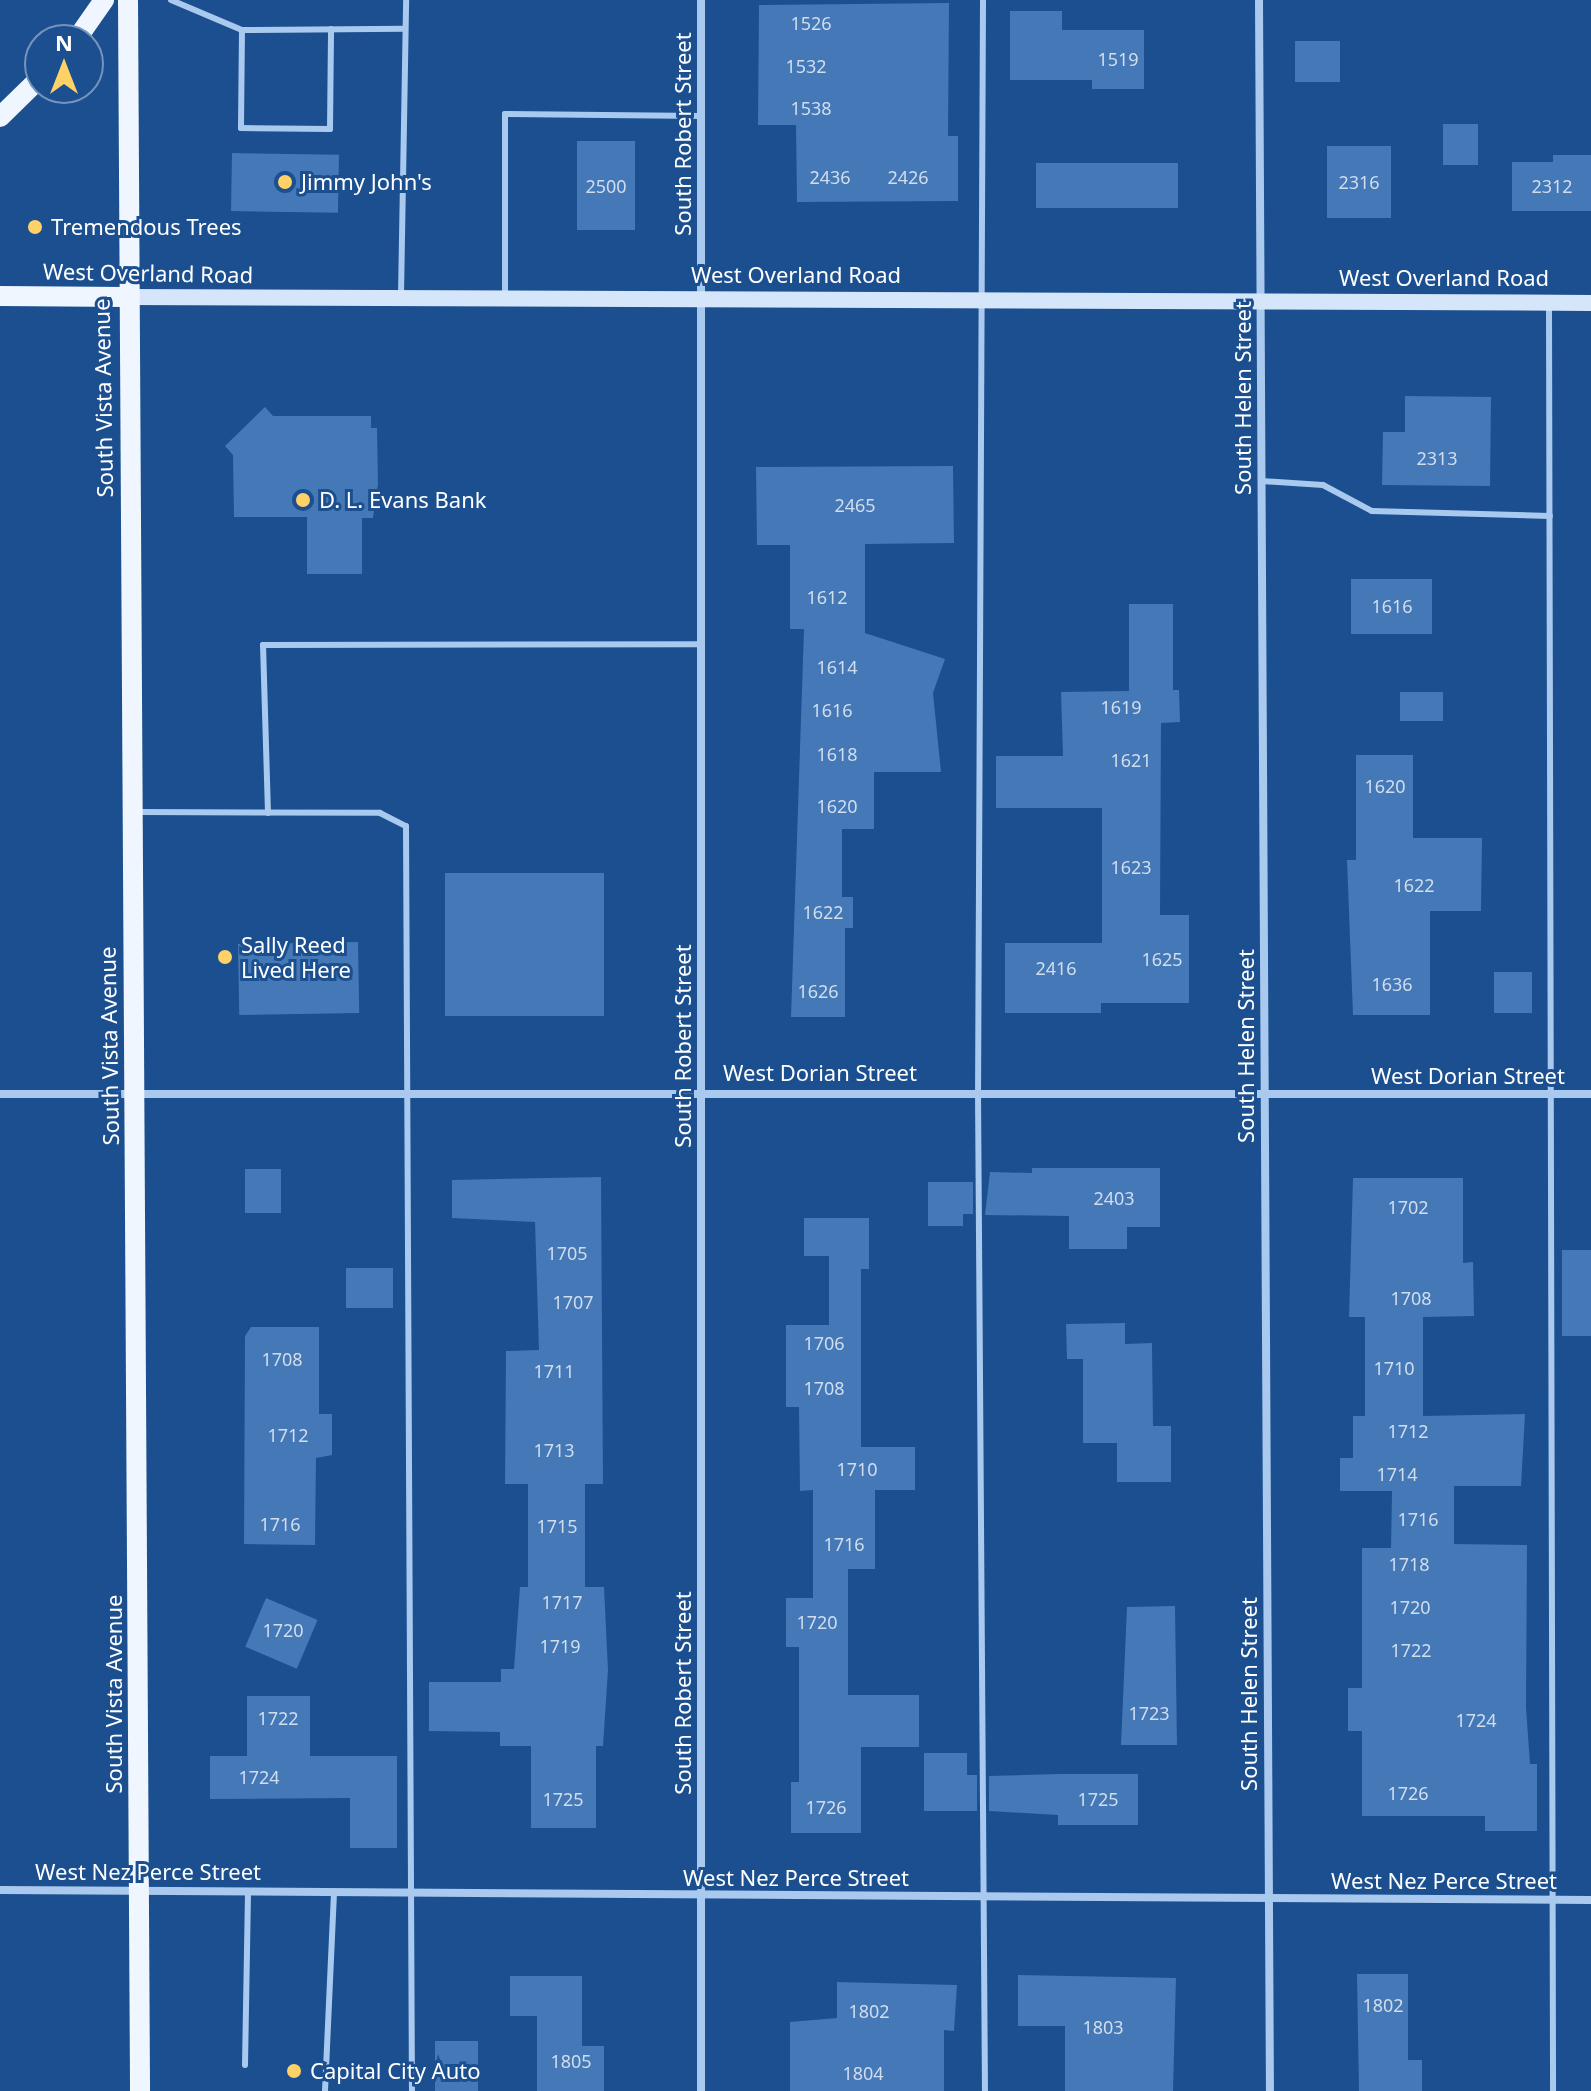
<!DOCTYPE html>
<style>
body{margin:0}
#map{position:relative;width:1591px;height:2091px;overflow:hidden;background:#1b4f8f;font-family:"Noto Sans",sans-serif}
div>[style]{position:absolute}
.building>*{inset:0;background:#4478b7;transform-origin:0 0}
.lane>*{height:6px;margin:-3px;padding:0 3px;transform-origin:3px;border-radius:3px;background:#a9c9ee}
.street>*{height:8px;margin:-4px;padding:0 4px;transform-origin:4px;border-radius:4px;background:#a9c9ee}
.secondary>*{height:16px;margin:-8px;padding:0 8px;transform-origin:8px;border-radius:8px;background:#d6e6fa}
.primary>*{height:20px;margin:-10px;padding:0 10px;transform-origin:10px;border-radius:10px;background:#f0f6ff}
.dots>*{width:22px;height:22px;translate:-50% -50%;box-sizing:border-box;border:4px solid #1b4f8f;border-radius:50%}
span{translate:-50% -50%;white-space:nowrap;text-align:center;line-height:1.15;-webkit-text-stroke:6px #1b4f8f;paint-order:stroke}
.number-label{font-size:18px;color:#d0dded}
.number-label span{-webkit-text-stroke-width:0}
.street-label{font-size:22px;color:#fff}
.poi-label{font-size:22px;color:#fff}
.left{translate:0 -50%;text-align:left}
.north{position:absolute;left:24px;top:24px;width:80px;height:80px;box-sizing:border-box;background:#1b4f8f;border:2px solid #7695bc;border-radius:50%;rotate:0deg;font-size:22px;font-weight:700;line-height:32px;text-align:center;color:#fff}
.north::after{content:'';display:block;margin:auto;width:28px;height:36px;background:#ffd166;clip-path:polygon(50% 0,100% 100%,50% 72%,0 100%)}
</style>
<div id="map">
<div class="building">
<i style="clip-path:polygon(949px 3px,948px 136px,958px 136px,958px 201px,797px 202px,796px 125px,758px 125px,759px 5px)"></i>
<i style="clip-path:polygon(1010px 11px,1062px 11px,1062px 30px,1144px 30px,1144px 89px,1092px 89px,1092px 80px,1010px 80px)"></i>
<i style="left:1295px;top:41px;width:45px;height:41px"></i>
<i style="left:1443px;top:124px;width:35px;height:41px"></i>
<i style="left:577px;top:141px;width:58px;height:89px"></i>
<i style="left:1327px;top:146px;width:64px;height:72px"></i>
<i style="left:232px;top:153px;width:107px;height:58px;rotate:1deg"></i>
<i style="clip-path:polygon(1553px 155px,1591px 155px,1591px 211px,1512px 211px,1512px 162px,1553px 162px)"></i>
<i style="left:1036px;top:163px;width:142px;height:45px"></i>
<i style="clip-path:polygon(1405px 396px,1491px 397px,1490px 486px,1382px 485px,1383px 432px,1405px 432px)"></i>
<i style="clip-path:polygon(265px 407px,273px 416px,371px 416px,371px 428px,377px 428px,378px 484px,373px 518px,362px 518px,362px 574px,307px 574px,307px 517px,234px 517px,233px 455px,225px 446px)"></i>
<i style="clip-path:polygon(953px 466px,954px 543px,865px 544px,865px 633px,945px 659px,933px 693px,941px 772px,874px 772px,874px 829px,842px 829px,842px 897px,853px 897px,853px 928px,845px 928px,845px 1017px,791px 1017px,804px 629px,790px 629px,790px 545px,757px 545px,756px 467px)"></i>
<i style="left:1351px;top:579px;width:81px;height:55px"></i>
<i style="clip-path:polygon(1129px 604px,1173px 604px,1173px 690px,1179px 690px,1180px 722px,1161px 723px,1160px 915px,1189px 915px,1189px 1003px,1101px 1003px,1101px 1013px,1005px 1013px,1005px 943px,1102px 943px,1102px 808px,996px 808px,996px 756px,1063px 756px,1061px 692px,1129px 691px)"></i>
<i style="left:1400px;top:692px;width:43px;height:29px"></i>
<i style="clip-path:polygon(1356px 755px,1413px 755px,1413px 838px,1482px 838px,1481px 911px,1430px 911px,1430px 1015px,1353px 1015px,1347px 860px,1356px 860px)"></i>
<i style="left:445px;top:873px;width:159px;height:143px"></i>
<i style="left:358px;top:942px;width:71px;height:120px;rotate:89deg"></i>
<i style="left:1494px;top:972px;width:38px;height:41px"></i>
<i style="clip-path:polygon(1032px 1168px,1160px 1168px,1160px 1227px,1127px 1227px,1127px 1249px,1069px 1249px,1069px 1216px,985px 1215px,990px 1172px,1032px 1173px)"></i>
<i style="left:245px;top:1169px;width:36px;height:44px"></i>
<i style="clip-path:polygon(601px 1177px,603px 1484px,585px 1484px,585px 1587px,604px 1587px,608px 1670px,603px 1746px,596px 1746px,596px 1828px,531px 1828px,531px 1746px,500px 1746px,500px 1732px,429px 1731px,429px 1682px,501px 1682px,501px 1669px,514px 1669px,520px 1587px,528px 1587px,528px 1484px,505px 1484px,506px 1351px,539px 1350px,535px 1222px,452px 1218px,452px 1180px)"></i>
<i style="clip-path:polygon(1353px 1178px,1463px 1178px,1463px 1263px,1473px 1262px,1474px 1316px,1423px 1317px,1423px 1416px,1525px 1414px,1521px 1486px,1454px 1486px,1454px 1544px,1527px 1545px,1526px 1707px,1530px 1764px,1537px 1764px,1537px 1831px,1485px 1831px,1485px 1816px,1362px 1816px,1362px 1731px,1348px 1731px,1348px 1688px,1362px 1688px,1362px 1548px,1391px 1548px,1392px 1491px,1340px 1491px,1340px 1458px,1353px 1458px,1353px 1416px,1365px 1416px,1365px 1317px,1349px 1317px)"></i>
<i style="clip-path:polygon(928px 1182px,973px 1182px,973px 1214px,963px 1214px,963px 1226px,928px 1226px)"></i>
<i style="clip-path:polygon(804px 1218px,869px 1218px,869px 1269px,861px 1269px,861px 1447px,915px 1447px,915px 1490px,875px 1490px,875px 1569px,848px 1569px,848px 1695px,919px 1695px,919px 1747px,861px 1747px,861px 1833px,791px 1833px,791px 1782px,799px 1782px,799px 1647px,786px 1647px,786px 1598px,813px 1598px,813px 1490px,800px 1491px,799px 1407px,786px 1407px,786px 1325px,829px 1325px,829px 1256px,804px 1256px)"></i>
<i style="left:1562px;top:1250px;width:29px;height:86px"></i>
<i style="left:346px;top:1268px;width:47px;height:40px"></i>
<i style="clip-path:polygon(1125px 1323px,1125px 1344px,1152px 1343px,1153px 1426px,1171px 1426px,1171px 1482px,1117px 1482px,1117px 1443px,1083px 1443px,1083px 1359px,1067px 1359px,1066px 1324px)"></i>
<i style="clip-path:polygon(251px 1327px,319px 1327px,319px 1414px,332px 1414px,332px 1455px,316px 1458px,315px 1545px,244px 1544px,245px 1336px)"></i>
<i style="left:266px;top:1598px;width:56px;height:53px;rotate:23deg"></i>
<i style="clip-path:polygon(1175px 1606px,1177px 1745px,1121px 1745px,1127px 1607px)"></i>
<i style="clip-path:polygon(247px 1696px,310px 1696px,310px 1756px,397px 1756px,397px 1848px,350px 1848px,350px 1798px,210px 1799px,210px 1756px,247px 1756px)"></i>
<i style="clip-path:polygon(924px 1753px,967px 1753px,967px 1775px,977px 1775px,977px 1811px,924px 1811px)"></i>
<i style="clip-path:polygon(1058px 1774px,1138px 1774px,1138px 1825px,1058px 1825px,1058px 1815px,989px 1811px,989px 1776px)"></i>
<i style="clip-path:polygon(1357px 1974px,1408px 1974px,1408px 2060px,1422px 2060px,1422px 2091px,1359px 2091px)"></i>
<i style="clip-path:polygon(1018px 1975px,1176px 1978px,1173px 2091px,1065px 2091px,1065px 2026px,1018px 2026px)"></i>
<i style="clip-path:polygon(510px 1976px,582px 1976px,582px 2046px,604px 2046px,604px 2091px,537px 2091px,537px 2016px,510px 2016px)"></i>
<i style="clip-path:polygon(837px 1982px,957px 1985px,954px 2031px,944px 2030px,944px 2091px,790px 2091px,790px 2022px,837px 2018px)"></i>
<i style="left:435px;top:2041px;width:43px;height:50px"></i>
</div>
<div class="lane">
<i style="left:171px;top:0;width:77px;rotate:22.9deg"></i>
<i style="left:242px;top:30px;width:163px;rotate:-0.4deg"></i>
<i style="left:983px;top:0;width:1092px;rotate:90.26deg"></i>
<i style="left:978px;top:1092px;width:999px;rotate:89.6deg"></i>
<i style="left:242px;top:30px;width:98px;rotate:90.6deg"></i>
<i style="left:241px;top:128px;width:89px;rotate:0.6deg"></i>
<i style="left:330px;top:129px;width:100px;rotate:-89.4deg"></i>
<i style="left:401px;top:295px;width:295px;rotate:-89deg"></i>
<i style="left:505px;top:298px;width:184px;rotate:-90deg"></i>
<i style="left:505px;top:114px;width:196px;rotate:0.6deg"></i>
<i style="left:1549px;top:306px;width:1785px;rotate:89.87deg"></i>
<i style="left:1262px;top:481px;width:61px;rotate:3.8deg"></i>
<i style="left:1323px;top:485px;width:55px;rotate:28deg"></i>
<i style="left:1372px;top:511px;width:178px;rotate:1.6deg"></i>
<i style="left:138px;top:812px;width:242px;rotate:0.2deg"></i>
<i style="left:380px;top:813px;width:29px;rotate:27deg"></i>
<i style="left:406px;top:826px;width:1265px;rotate:89.73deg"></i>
<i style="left:268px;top:813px;width:168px;rotate:-91.7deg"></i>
<i style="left:263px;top:645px;width:438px;rotate:-0.1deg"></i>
<i style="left:245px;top:2065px;width:174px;rotate:-89deg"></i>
<i style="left:325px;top:2091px;width:199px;rotate:-87.4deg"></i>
</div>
<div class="street">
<i style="left:701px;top:0;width:2091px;rotate:90deg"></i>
<i style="left:1259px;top:0;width:2091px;rotate:89.7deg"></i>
<i style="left:0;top:1094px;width:1591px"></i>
<i style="left:0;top:1890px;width:1591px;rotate:0.36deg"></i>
</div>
<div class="secondary">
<i style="left:125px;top:297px;width:1466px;rotate:0.23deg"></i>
</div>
<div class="primary">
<i style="left:128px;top:0;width:2091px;rotate:89.67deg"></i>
<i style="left:76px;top:40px;width:49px;rotate:-55deg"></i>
<i style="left:0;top:117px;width:56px;rotate:-44.3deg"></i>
<i style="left:0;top:296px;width:125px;rotate:0.5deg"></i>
</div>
<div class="dots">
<i style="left:285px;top:182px;background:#ffd166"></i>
<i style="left:35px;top:227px;background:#ffd166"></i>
<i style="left:303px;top:500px;background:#ffd166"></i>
<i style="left:225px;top:957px;background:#ffd166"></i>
<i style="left:294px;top:2071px;background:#ffd166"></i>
</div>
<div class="number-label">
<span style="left:811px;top:23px">1526</span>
<span style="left:1118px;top:59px">1519</span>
<span style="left:806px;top:66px">1532</span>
<span style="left:811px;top:108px">1538</span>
<span style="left:830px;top:177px">2436</span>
<span style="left:908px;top:177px">2426</span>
<span style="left:1359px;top:182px">2316</span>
<span style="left:606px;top:186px">2500</span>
<span style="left:1552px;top:186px">2312</span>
<span style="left:1437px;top:458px">2313</span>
<span style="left:855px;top:505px">2465</span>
<span style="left:827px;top:597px">1612</span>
<span style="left:1392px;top:606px">1616</span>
<span style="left:837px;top:667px">1614</span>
<span style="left:1121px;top:707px">1619</span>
<span style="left:832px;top:710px">1616</span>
<span style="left:837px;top:754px">1618</span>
<span style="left:1131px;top:760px">1621</span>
<span style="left:1385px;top:786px">1620</span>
<span style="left:837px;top:806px">1620</span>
<span style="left:1131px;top:867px">1623</span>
<span style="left:1414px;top:885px">1622</span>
<span style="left:823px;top:912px">1622</span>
<span style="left:1162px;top:959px">1625</span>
<span style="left:1056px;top:968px">2416</span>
<span style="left:1392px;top:984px">1636</span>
<span style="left:818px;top:991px">1626</span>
<span style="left:1114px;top:1198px">2403</span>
<span style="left:1408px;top:1207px">1702</span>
<span style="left:567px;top:1253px">1705</span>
<span style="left:1411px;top:1298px">1708</span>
<span style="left:573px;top:1302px">1707</span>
<span style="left:824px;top:1343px">1706</span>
<span style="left:282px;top:1359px">1708</span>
<span style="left:1394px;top:1368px">1710</span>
<span style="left:554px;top:1371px">1711</span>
<span style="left:824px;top:1388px">1708</span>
<span style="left:1408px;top:1431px">1712</span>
<span style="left:288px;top:1435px">1712</span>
<span style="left:554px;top:1450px">1713</span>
<span style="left:857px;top:1469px">1710</span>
<span style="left:1397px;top:1474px">1714</span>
<span style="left:1418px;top:1519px">1716</span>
<span style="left:280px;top:1524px">1716</span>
<span style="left:557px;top:1526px">1715</span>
<span style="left:844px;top:1544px">1716</span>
<span style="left:1409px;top:1564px">1718</span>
<span style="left:562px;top:1602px">1717</span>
<span style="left:1410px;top:1607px">1720</span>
<span style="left:817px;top:1622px">1720</span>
<span style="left:283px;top:1630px">1720</span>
<span style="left:560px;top:1646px">1719</span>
<span style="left:1411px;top:1650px">1722</span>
<span style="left:1149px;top:1713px">1723</span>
<span style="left:278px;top:1718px">1722</span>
<span style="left:1476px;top:1720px">1724</span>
<span style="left:259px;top:1777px">1724</span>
<span style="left:1408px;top:1793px">1726</span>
<span style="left:563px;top:1799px">1725</span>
<span style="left:1098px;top:1799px">1725</span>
<span style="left:826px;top:1807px">1726</span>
<span style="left:1383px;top:2005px">1802</span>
<span style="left:869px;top:2011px">1802</span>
<span style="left:1103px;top:2027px">1803</span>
<span style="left:571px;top:2061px">1805</span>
<span style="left:863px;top:2073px">1804</span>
</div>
<div class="street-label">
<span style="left:683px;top:134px;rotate:-90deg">South Robert Street</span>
<span style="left:148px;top:273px;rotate:1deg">West Overland Road</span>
<span style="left:796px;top:275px">West Overland Road</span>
<span style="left:1444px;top:278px">West Overland Road</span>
<span style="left:103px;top:398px;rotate:-91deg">South Vista Avenue</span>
<span style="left:1243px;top:398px;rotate:-90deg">South Helen Street</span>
<span style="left:109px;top:1046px;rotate:-91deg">South Vista Avenue</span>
<span style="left:683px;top:1046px;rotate:-90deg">South Robert Street</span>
<span style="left:1246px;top:1046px;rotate:-90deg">South Helen Street</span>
<span style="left:820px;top:1073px">West Dorian Street</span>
<span style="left:1468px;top:1076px">West Dorian Street</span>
<span style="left:683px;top:1693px;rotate:-90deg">South Robert Street</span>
<span style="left:114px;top:1694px;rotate:-90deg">South Vista Avenue</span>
<span style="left:1249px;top:1694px;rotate:-90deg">South Helen Street</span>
<span style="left:148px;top:1872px">West Nez Perce Street</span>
<span style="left:796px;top:1878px">West Nez Perce Street</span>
<span style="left:1444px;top:1881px">West Nez Perce Street</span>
</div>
<div class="poi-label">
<span class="left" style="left:301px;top:182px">Jimmy John's</span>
<span class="left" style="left:51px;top:227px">Tremendous Trees</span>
<span class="left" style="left:319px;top:500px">D. L. Evans Bank</span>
<span class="left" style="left:241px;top:957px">Sally Reed<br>Lived Here</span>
<span class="left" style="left:310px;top:2071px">Capital City Auto</span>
</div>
<div class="north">N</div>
</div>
